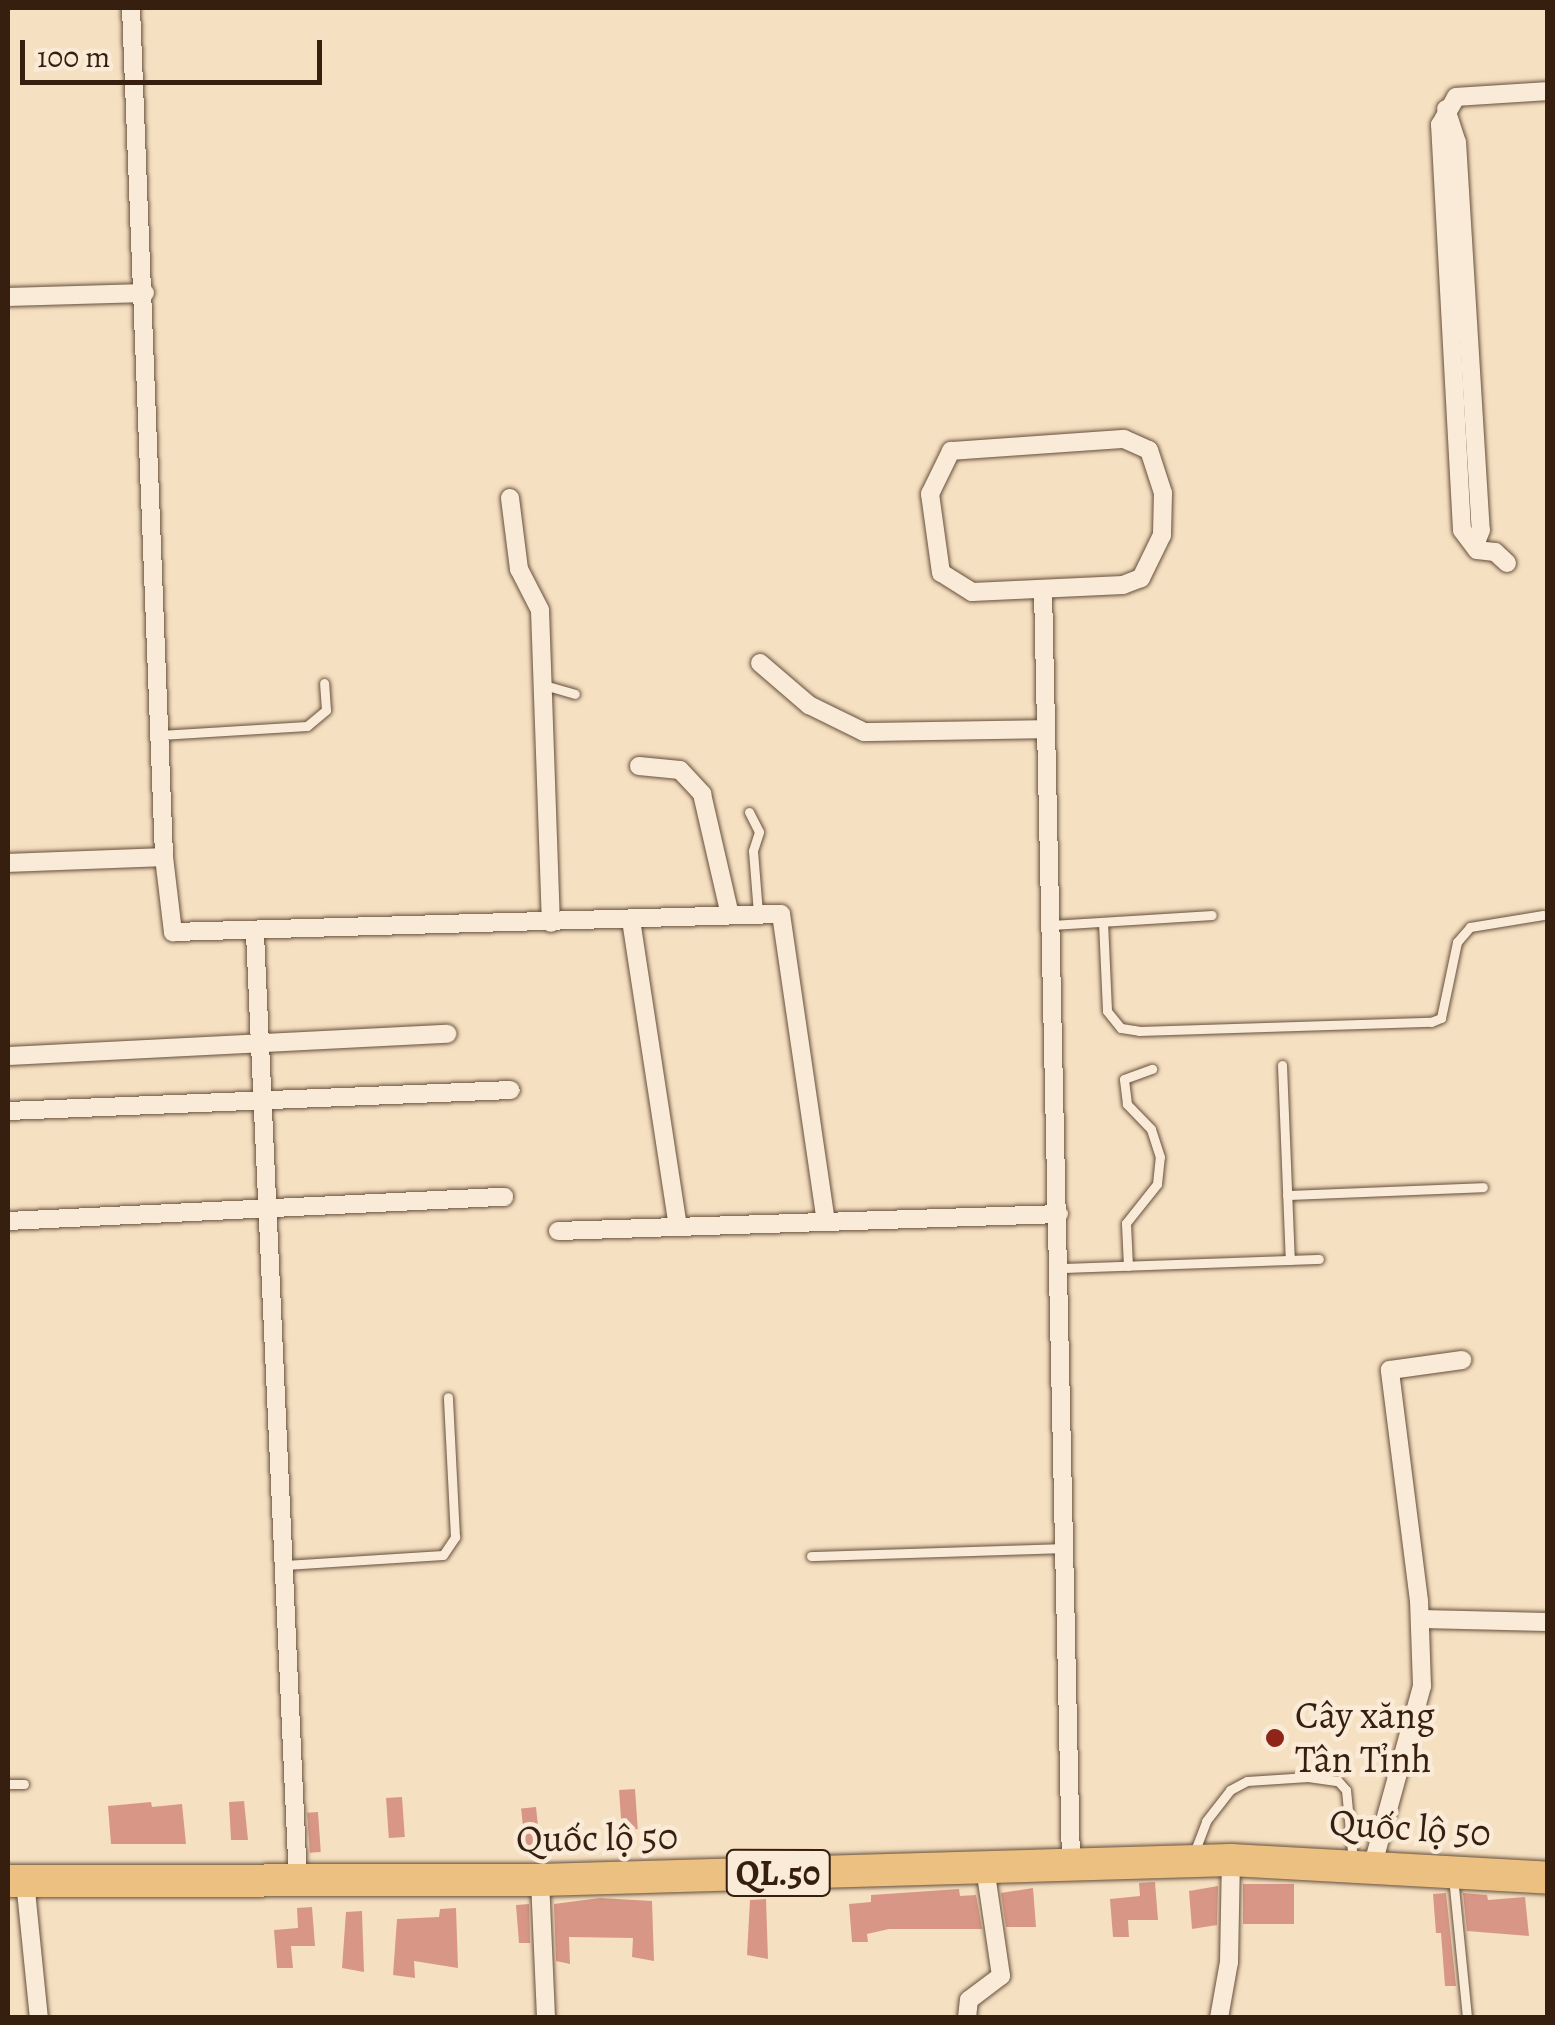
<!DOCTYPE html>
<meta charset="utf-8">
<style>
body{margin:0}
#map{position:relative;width:1555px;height:2025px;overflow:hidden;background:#f6e0c2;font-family:Alegreya,serif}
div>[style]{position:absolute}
.building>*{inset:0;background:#d89786;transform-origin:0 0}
.roads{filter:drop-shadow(0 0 2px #664f3b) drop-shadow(0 0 2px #664f3b)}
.lane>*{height:9px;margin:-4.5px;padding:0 4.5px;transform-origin:4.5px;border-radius:4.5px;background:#f9ebd7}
.street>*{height:18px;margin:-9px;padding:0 9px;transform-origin:9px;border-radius:9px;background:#f9ebd7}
.highway>*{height:32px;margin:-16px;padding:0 16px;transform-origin:16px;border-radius:16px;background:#ebc081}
.dots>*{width:28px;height:28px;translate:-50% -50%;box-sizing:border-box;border:5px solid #f9ebd7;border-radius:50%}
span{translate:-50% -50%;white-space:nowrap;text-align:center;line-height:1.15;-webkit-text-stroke:9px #f9ebd7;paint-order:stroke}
.shield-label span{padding:2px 8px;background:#f9ebd7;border:2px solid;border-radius:8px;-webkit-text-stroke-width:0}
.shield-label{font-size:35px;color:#361f0e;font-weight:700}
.poi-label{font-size:38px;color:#361f0e}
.left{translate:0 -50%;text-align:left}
.street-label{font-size:38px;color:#361f0e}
.frame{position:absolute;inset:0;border:10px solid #361f0e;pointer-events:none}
.scale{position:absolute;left:20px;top:40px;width:302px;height:45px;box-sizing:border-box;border:5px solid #361f0e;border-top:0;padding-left:12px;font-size:30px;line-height:35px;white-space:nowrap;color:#361f0e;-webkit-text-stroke:8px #f9ebd7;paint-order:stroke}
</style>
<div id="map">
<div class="building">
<i style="left:635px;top:1789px;width:40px;height:16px;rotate:86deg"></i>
<i style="left:402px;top:1797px;width:40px;height:16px;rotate:86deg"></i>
<i style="clip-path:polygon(244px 1801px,248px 1840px,231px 1840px,229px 1802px)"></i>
<i style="clip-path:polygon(151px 1802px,152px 1807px,182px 1804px,186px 1844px,111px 1844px,108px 1806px)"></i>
<i style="left:536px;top:1807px;width:40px;height:15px;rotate:84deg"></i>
<i style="left:318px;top:1812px;width:40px;height:11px;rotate:86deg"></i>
<i style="clip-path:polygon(1155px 1882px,1158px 1920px,1128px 1920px,1129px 1937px,1113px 1937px,1110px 1899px,1140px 1896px,1139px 1883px)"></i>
<i style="left:1243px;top:1884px;width:51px;height:40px"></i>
<i style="clip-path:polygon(1218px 1886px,1217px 1925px,1192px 1929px,1189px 1891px)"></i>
<i style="clip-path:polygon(1033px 1888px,1036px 1927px,1006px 1927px,1001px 1893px)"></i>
<i style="clip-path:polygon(959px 1889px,960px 1896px,976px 1895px,982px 1929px,889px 1929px,867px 1934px,868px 1942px,852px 1942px,849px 1904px,871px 1902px,871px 1895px)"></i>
<i style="clip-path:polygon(1446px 1893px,1456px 1986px,1445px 1986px,1441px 1933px,1436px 1933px,1433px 1894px)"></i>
<i style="clip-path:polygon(1463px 1893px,1487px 1895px,1488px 1900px,1525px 1897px,1529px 1936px,1467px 1931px)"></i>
<i style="clip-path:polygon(600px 1898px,652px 1901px,654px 1961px,632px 1957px,633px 1938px,569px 1937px,570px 1964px,556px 1961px,554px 1904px)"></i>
<i style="clip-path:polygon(766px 1899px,768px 1959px,747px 1955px,750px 1900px)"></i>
<i style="clip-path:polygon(529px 1904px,530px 1943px,519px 1943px,516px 1905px)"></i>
<i style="clip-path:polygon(312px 1907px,315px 1946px,291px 1946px,293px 1968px,277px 1968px,274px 1930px,298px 1928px,297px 1908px)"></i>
<i style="clip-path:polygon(456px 1908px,458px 1968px,414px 1961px,415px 1978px,393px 1975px,397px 1919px,439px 1917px,440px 1909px)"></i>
<i style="clip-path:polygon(362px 1911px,364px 1972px,342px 1968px,346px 1912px)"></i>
</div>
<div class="roads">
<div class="lane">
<i style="left:544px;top:685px;width:32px;rotate:16deg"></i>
<i style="left:160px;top:735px;width:147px;rotate:-3.5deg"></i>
<i style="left:307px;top:726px;width:25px;rotate:-40deg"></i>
<i style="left:326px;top:710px;width:27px;rotate:-94deg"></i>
<i style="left:749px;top:812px;width:22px;rotate:63deg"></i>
<i style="left:759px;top:832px;width:20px;rotate:108deg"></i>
<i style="left:753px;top:851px;width:62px;rotate:85.4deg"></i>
<i style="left:1103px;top:922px;width:89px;rotate:87.4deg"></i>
<i style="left:1107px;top:1011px;width:22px;rotate:51deg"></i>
<i style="left:1121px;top:1028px;width:18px;rotate:9deg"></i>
<i style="left:1139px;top:1031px;width:292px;rotate:-1.8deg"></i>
<i style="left:1431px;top:1022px;width:11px;rotate:-22deg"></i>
<i style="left:1441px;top:1018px;width:78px;rotate:-78.1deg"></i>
<i style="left:1457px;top:942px;width:20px;rotate:-49deg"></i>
<i style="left:1470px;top:927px;width:74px;rotate:-9.3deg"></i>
<i style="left:1052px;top:925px;width:160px;rotate:-3.6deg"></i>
<i style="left:1282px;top:1065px;width:195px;rotate:87.7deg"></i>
<i style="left:1287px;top:1195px;width:196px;rotate:-2.3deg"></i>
<i style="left:1128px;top:1266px;width:43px;rotate:-92.7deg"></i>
<i style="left:1126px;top:1223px;width:50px;rotate:-51.5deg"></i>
<i style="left:1157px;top:1184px;width:27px;rotate:-84deg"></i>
<i style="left:1160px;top:1157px;width:29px;rotate:-108deg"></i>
<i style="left:1151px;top:1129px;width:35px;rotate:-134deg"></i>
<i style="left:1127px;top:1104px;width:25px;rotate:-97deg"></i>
<i style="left:1124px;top:1079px;width:30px;rotate:-20deg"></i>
<i style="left:1061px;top:1268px;width:258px;rotate:-2deg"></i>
<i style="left:811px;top:1556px;width:251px;rotate:-1.8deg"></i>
<i style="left:285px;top:1565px;width:158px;rotate:-3.6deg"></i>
<i style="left:443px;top:1555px;width:22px;rotate:-56deg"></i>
<i style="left:455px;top:1537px;width:140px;rotate:-92.9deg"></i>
<i style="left:8px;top:1784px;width:16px"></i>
<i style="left:1194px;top:1853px;width:34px;rotate:-69deg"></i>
<i style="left:1206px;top:1821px;width:39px;rotate:-52deg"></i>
<i style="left:1230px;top:1790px;width:19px;rotate:-28deg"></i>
<i style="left:1247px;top:1781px;width:61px;rotate:-3.8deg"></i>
<i style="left:1308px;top:1777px;width:30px;rotate:8deg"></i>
<i style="left:1338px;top:1781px;width:12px;rotate:48deg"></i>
<i style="left:1346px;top:1790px;width:72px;rotate:84.4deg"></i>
<i style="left:1453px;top:1877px;width:142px;rotate:84.3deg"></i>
</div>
<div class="street">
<i style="left:131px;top:8px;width:850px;rotate:87.77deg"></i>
<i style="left:164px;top:857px;width:76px;rotate:83.2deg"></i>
<i style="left:173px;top:932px;width:608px;rotate:-1.7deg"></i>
<i style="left:781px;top:914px;width:310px;rotate:81.7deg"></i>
<i style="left:1446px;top:109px;width:35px;rotate:72deg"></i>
<i style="left:1457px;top:142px;width:389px;rotate:86.5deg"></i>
<i style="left:1481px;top:530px;width:16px;rotate:112deg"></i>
<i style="left:8px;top:297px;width:137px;rotate:-1.7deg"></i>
<i style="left:1124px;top:439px;width:27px;rotate:24deg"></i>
<i style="left:1149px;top:450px;width:45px;rotate:72deg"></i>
<i style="left:1163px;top:493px;width:42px;rotate:91.4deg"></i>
<i style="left:1162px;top:535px;width:48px;rotate:116deg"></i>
<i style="left:1141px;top:578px;width:19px;rotate:159deg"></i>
<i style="left:1123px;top:585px;width:151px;rotate:177.3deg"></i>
<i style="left:972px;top:592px;width:36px;rotate:-148deg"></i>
<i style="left:941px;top:573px;width:80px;rotate:-97.9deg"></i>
<i style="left:930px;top:494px;width:48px;rotate:-64deg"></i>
<i style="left:951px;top:451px;width:173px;rotate:-4deg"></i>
<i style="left:510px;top:498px;width:72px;rotate:82.8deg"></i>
<i style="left:519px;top:569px;width:46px;rotate:62.9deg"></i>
<i style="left:540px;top:610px;width:313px;rotate:88deg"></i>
<i style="left:1507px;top:563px;width:16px;rotate:-137deg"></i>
<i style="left:1495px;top:552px;width:18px;rotate:-174deg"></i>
<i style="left:1477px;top:550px;width:25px;rotate:-127deg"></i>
<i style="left:1462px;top:530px;width:406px;rotate:-93.1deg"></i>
<i style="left:1440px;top:125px;width:32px;rotate:-60deg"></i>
<i style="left:1456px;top:97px;width:92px;rotate:-3.7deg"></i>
<i style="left:1043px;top:590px;width:1272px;rotate:88.74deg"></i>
<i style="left:760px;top:663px;width:65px;rotate:40.6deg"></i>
<i style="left:809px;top:705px;width:61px;rotate:26.1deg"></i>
<i style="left:864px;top:732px;width:182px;rotate:-0.9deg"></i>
<i style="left:639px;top:766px;width:41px;rotate:5.6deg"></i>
<i style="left:680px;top:770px;width:33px;rotate:47deg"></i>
<i style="left:702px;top:794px;width:124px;rotate:77deg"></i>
<i style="left:8px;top:863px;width:156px;rotate:-2.2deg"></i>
<i style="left:631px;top:920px;width:310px;rotate:81.3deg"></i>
<i style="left:255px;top:934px;width:948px;rotate:87.4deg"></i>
<i style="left:8px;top:1056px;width:440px;rotate:-2.9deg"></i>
<i style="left:8px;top:1111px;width:503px;rotate:-2.39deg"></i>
<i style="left:8px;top:1221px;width:497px;rotate:-2.8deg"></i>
<i style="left:558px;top:1231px;width:501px;rotate:-1.94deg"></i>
<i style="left:1421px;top:1619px;width:127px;rotate:1.4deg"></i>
<i style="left:1373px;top:1864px;width:185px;rotate:-74.6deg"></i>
<i style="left:1422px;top:1686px;width:85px;rotate:-92deg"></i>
<i style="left:1419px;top:1601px;width:233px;rotate:-97.2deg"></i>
<i style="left:1390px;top:1370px;width:73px;rotate:-7.9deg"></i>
<i style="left:540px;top:1880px;width:138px;rotate:87.5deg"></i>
<i style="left:25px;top:1881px;width:138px;rotate:84.2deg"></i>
<i style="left:967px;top:2018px;width:18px;rotate:-84deg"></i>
<i style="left:969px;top:2000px;width:40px;rotate:-37deg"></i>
<i style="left:1001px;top:1976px;width:110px;rotate:-98.4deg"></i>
<i style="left:1219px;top:2018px;width:57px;rotate:-79.9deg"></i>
<i style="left:1229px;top:1962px;width:102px;rotate:-88.9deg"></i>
</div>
<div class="highway">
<i style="left:8px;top:1881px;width:532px;rotate:-0.11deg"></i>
<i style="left:540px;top:1880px;width:691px;rotate:-1.66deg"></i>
<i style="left:1231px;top:1860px;width:318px;rotate:3.2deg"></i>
</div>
</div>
<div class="dots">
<i style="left:1275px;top:1738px;background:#8f2418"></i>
</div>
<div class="shield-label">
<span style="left:778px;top:1873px">QL.50</span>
</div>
<div class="poi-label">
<span class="left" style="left:1295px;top:1738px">Cây xăng<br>Tân Tỉnh</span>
</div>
<div class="street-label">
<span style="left:1410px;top:1828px;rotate:4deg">Quốc lộ 50</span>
<span style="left:597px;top:1838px;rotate:-1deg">Quốc lộ 50</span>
</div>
<div class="frame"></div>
<div class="scale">100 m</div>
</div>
